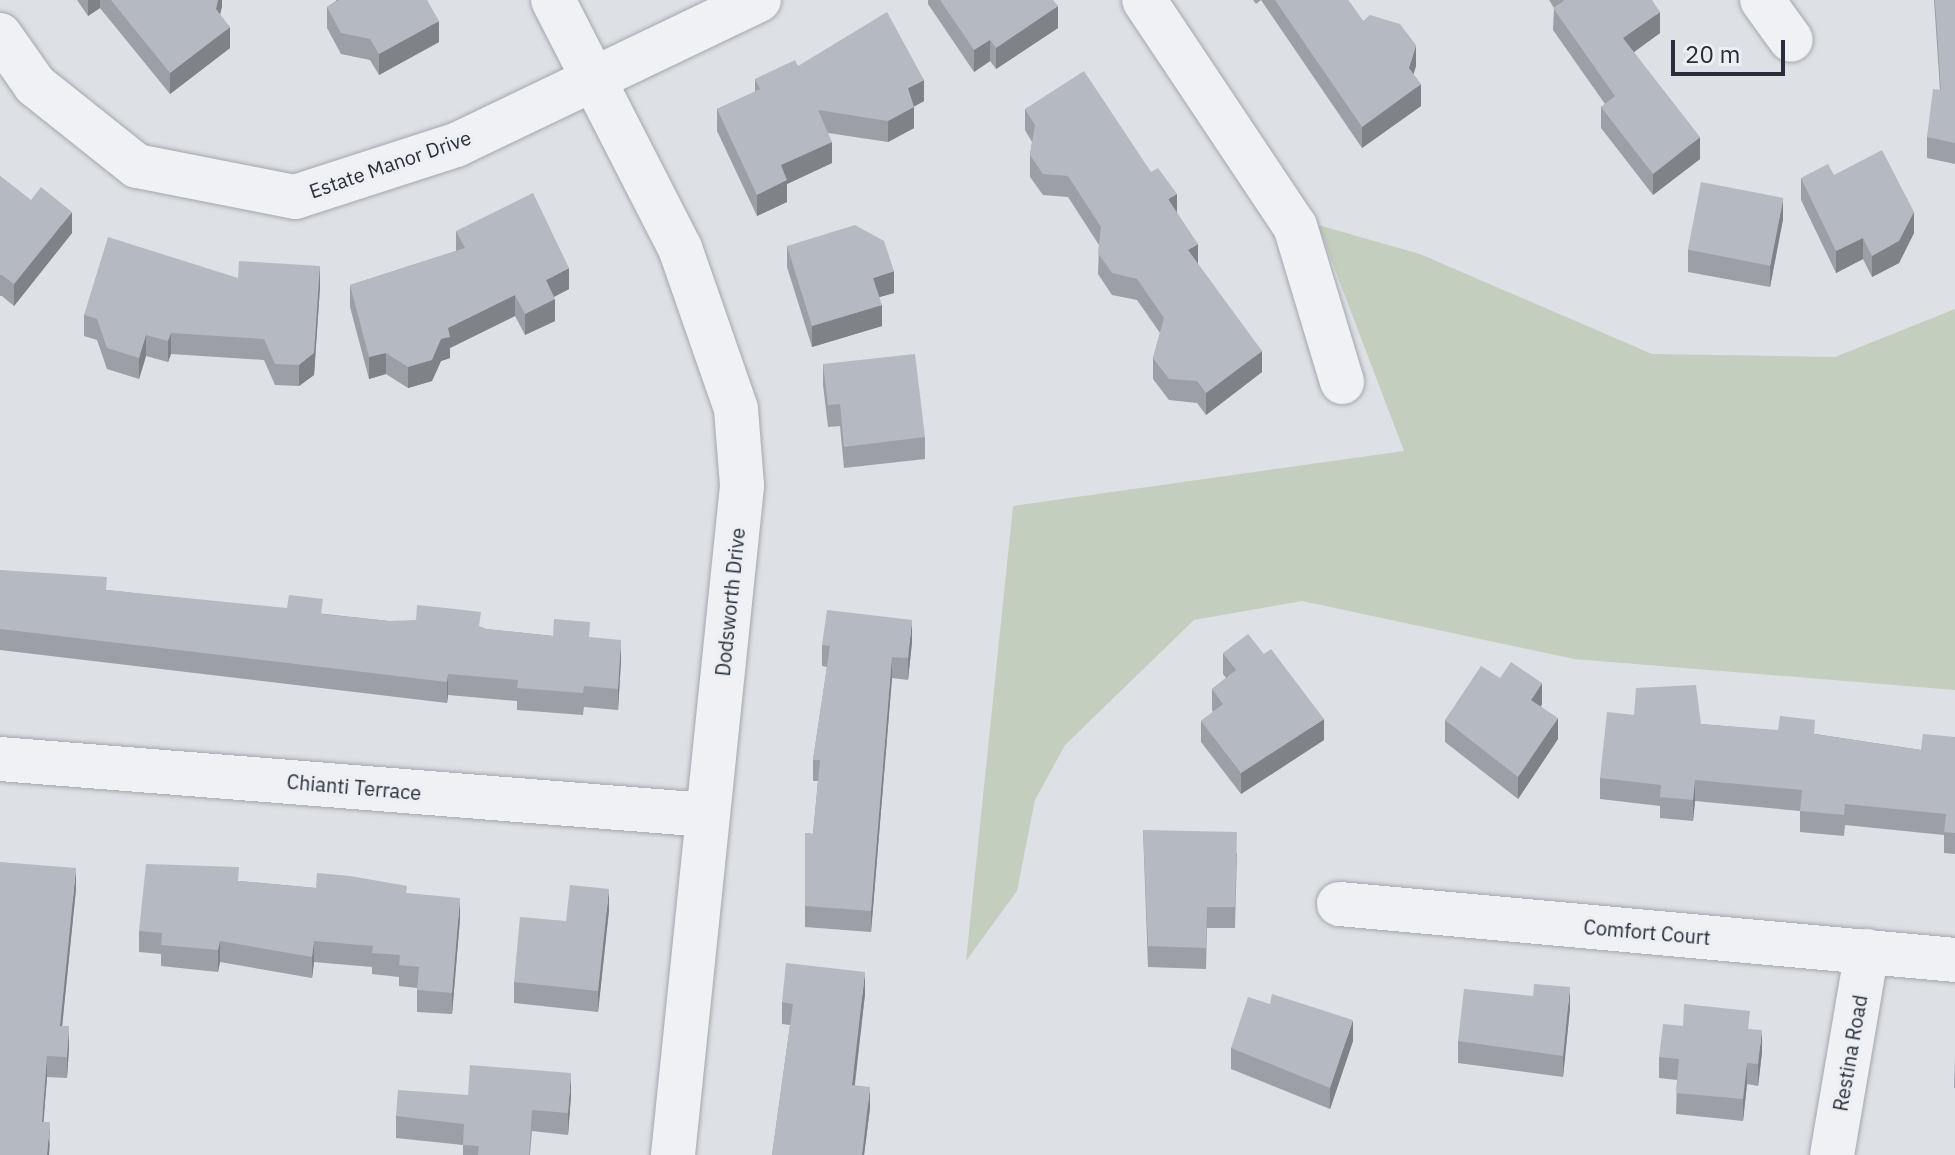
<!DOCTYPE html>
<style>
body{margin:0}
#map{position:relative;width:1955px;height:1155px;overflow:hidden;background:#dde0e5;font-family:"IBM Plex Sans",sans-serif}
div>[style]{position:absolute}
.green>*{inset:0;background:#c3cebf}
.roads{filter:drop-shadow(0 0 2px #a3a7ae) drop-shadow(0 0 2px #a3a7ae)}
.minor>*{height:44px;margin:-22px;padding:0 22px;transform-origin:22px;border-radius:22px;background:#eff1f4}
.wall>*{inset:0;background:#9c9fa6}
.shaded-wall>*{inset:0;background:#7f8287}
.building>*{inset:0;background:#b5b9c1;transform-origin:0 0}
span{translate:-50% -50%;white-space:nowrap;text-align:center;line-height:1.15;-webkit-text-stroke:6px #eceff3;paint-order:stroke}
.street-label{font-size:20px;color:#282e3a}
.scale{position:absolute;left:1671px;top:40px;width:114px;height:36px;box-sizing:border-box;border:4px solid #282e3a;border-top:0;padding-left:10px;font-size:24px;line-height:28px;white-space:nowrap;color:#282e3a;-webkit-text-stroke:6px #eceff3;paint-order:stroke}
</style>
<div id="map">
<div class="green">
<i style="clip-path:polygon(1318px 225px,1420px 254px,1652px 354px,1835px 357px,1955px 309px,1955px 690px,1574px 659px,1302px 601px,1194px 620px,1065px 745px,1035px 800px,1017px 891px,966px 961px,1013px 506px,1404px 451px)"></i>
</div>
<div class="roads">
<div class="minor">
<i style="left:553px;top:0;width:279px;rotate:62.9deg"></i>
<i style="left:680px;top:248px;width:170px;rotate:70.8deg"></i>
<i style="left:736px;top:409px;width:77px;rotate:85.5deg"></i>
<i style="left:742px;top:486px;width:673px;rotate:95.89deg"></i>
<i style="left:1144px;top:0;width:272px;rotate:56.3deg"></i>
<i style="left:1295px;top:226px;width:163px;rotate:73.2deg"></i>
<i style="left:1762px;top:0;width:49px;rotate:54.1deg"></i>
<i style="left:0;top:35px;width:61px;rotate:55deg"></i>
<i style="left:35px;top:85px;width:130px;rotate:38.5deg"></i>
<i style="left:137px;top:166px;width:161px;rotate:11.1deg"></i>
<i style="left:295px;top:197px;width:169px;rotate:-17.9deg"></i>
<i style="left:456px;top:145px;width:336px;rotate:-25.6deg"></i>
<i style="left:0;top:759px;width:709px;rotate:4.53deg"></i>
<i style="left:1339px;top:904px;width:619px;rotate:5.19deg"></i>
<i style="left:1832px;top:1155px;width:207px;rotate:-80.3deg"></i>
</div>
</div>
<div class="wall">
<i style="clip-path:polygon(77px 0,222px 0,220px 14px,230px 48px,170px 94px,100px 8px,88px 16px)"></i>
<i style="clip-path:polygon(336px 0,427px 0,439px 42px,379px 75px,370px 60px,341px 54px,327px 28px,327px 7px,336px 1px)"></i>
<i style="clip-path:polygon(928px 0,1053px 0,1058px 28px,996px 69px,990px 61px,974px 72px,928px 4px)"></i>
<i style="clip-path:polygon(1253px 0,1348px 0,1363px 21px,1416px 66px,1413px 74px,1421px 106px,1362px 148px,1261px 0,1256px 4px)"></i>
<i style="clip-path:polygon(1549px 0,1652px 0,1660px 33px,1634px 52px,1700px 159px,1653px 195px,1601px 128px,1601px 107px,1605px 104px,1553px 30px,1554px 8px)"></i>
<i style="clip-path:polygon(1934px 0,1955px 0,1955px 164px,1927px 158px,1927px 137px,1940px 90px)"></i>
<i style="clip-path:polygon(798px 66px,924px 101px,914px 106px,914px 128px,888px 142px,828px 133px,832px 163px,787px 184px,787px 202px,757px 216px,717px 131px,717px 109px,755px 92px,755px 79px)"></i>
<i style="clip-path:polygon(1025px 109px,1177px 212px,1198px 264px,1262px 372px,1206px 415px,1197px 403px,1169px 400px,1153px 379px,1153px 358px,1160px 333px,1137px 300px,1112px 295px,1098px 274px,1099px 245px,1068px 197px,1043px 195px,1030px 177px,1030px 155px,1032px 142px,1025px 130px)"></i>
<i style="clip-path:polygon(1834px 175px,1914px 233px,1899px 263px,1872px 277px,1863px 259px,1836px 273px,1801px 200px,1801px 178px)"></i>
<i style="clip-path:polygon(0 176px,72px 233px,14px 306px,2px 296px,0 296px)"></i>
<i style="clip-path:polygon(1783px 219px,1770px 287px,1688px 272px,1688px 250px)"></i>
<i style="clip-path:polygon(456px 231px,569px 289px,554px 297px,555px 321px,525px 335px,515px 316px,450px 348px,450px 358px,441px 361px,432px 381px,408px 388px,386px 374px,369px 379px,350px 307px,350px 285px,456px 251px)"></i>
<i style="clip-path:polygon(787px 246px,894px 293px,879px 297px,882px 326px,812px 347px,787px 267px)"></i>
<i style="clip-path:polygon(238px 278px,320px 287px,314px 375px,299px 386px,275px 385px,264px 360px,171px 354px,168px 362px,146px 356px,139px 379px,107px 369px,97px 340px,84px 336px,84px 315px)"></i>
<i style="clip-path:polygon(823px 364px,925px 437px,925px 459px,844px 468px,840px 426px,828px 427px,823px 385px)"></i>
<i style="clip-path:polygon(0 570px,107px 590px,389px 621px,481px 627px,486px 629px,553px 636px,590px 637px,621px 661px,618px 710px,584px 707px,583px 715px,517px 710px,517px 701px,448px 695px,447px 703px,0 650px)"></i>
<i style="clip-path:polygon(912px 642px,908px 680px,892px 678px,871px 932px,805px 927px,805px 833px,813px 834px,818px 781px,813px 781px,813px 760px,827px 667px,822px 666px,822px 645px)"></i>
<i style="clip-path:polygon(1223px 653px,1324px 740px,1241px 794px,1201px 742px,1201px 721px,1213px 712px,1212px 710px,1212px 689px,1226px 678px,1223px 674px)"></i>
<i style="clip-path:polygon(1500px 678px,1542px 704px,1541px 706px,1558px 739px,1518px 799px,1445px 742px,1445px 720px)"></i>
<i style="clip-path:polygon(1701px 724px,1815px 734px,1921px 750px,1955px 737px,1955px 854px,1944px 853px,1944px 835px,1845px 825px,1844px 836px,1800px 832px,1800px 811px,1695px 801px,1693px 821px,1660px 818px,1660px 806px,1600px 799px,1600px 778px)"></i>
<i style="clip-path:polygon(1143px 830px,1237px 853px,1235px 928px,1207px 928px,1206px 969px,1148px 967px)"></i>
<i style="clip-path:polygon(239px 881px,316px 888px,407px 893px,460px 919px,452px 1014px,417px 1012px,417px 988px,399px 986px,399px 977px,372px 974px,372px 967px,314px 962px,312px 978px,220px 962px,218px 972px,161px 966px,161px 954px,139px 952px,139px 931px)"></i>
<i style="clip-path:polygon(76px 889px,62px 1026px,69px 1048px,67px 1078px,47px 1077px,43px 1122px,50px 1144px,49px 1155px,0 1155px)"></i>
<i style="clip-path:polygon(609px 910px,598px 1012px,514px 1003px,514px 982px)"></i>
<i style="clip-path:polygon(865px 994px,855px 1085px,870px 1108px,864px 1155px,772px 1155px,790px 1025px,782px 1024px,782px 1002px)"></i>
<i style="clip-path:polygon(1270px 1004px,1353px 1041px,1330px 1109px,1231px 1069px,1231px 1048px)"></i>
<i style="clip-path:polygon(1570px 1008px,1563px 1077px,1458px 1063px,1458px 1041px)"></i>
<i style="clip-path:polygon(1683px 1026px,1750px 1029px,1762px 1052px,1758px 1086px,1747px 1084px,1743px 1121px,1676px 1114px,1677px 1080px,1659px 1078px,1659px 1057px)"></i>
<i style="clip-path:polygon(1955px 1058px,1955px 1088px,1954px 1088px)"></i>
<i style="clip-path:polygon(468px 1095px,571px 1095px,568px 1135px,532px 1131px,530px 1155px,463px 1155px,463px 1145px,396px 1138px,396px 1116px)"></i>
</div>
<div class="shaded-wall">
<i style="clip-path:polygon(88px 0,100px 0,100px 8px,88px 16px)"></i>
<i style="clip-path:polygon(218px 0,222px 0,222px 7px,216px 30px,216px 9px)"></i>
<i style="clip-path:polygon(1058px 6px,1058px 28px,996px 69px,996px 48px)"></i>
<i style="clip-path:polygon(1660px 12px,1660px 33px,1623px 60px,1623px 38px)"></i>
<i style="clip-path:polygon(439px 21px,439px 42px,379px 75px,379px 54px)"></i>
<i style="clip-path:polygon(230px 27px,230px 48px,170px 94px,170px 73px)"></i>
<i style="clip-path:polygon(990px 40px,990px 61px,974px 72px,974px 50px)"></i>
<i style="clip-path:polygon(1416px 45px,1416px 66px,1409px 89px,1409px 68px)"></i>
<i style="clip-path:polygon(924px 80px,924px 101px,908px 110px,908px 88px)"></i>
<i style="clip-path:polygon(1421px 84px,1421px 106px,1362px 148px,1362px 127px)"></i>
<i style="clip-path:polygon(914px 107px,914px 128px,888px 142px,888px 121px)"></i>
<i style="clip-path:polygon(1700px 137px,1700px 159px,1653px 195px,1653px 174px)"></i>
<i style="clip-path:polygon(832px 142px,832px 163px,787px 184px,787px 202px,757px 216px,757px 195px,781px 165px)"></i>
<i style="clip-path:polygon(1177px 194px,1177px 215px,1168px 199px)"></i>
<i style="clip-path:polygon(1783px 198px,1783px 219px,1770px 287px,1770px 266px)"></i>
<i style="clip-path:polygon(72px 212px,72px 233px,14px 306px,14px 284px)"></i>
<i style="clip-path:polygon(1914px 212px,1914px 233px,1899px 263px,1872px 277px,1872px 256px)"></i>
<i style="clip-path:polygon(1863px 238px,1863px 259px,1836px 273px,1836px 251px)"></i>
<i style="clip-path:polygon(1198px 244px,1198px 265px,1188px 250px)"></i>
<i style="clip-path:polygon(320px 266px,320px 287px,314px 375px,299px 386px,299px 365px)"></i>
<i style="clip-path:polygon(569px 268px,569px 289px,546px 301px,546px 280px)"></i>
<i style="clip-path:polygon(894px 271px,894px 293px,873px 299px,873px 278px)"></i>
<i style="clip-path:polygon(515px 295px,515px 316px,450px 348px,450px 358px,441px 361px,432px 381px,408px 388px,408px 367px,441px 339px,448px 328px)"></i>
<i style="clip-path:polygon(555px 299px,555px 321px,525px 335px,525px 314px)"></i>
<i style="clip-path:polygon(882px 305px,882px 326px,812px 347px,812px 326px)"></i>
<i style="clip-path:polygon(171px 333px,171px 354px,168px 362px,168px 341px)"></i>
<i style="clip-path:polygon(146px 335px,146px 356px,139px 379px,139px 358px)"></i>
<i style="clip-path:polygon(1262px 351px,1262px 372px,1206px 415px,1206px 393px)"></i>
<i style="clip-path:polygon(386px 353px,386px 374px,369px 379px,369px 357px)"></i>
<i style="clip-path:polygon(912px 620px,912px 642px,908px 680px,908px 658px)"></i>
<i style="clip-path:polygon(621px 640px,621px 661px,618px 710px,618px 689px)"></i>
<i style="clip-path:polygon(892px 657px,892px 678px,871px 932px,871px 911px)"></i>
<i style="clip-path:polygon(448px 674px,448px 695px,447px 703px,447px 682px)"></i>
<i style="clip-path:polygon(1542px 683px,1542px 704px,1531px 721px,1531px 700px)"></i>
<i style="clip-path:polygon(1558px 718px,1558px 739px,1518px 799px,1518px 777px)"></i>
<i style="clip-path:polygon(1324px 719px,1324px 740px,1241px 794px,1241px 773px)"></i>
<i style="clip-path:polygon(1695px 780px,1695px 801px,1693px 821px,1693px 800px)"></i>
<i style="clip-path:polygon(76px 868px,76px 889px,60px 1047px,60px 1026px)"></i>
<i style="clip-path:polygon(609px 889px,609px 910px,598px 1012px,598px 991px)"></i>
<i style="clip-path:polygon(460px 898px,460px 919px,452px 1014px,452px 993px)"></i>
<i style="clip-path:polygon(220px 941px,220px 962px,218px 972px,218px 950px)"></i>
<i style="clip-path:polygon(314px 941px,314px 962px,312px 978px,312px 957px)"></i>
<i style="clip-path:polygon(865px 972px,865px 994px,852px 1106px,852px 1085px)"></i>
<i style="clip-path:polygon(1570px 987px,1570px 1008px,1563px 1077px,1563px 1056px)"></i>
<i style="clip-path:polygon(1353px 1020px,1353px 1041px,1330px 1109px,1330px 1088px)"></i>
<i style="clip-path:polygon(69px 1026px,69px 1048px,67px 1078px,67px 1057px)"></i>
<i style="clip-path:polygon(1762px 1030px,1762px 1052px,1758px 1086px,1758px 1064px)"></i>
<i style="clip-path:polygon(47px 1056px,47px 1077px,42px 1143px,42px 1122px)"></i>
<i style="clip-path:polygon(1747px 1063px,1747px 1084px,1743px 1121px,1743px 1099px)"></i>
<i style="clip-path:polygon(571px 1073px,571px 1095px,568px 1135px,568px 1113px)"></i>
<i style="clip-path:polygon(870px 1087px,870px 1108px,864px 1155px,862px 1155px)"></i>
<i style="clip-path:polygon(50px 1122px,49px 1155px,47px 1155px)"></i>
</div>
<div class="building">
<i style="clip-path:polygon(111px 0,218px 0,216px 9px,230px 27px,170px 73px)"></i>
<i style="clip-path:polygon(339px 0,427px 0,439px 21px,379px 54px,370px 39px,341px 33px,327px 7px)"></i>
<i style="clip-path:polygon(940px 0,1053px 0,1058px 6px,996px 48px,990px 40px,974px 50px)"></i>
<i style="clip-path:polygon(1275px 0,1348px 0,1363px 21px,1370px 15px,1400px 24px,1416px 45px,1409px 68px,1421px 84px,1362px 127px)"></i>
<i style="clip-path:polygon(1563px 0,1652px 0,1660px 12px,1623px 38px,1700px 137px,1653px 174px,1601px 107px,1615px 96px,1553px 8px,1564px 1px)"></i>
<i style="clip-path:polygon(1935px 0,1955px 0,1955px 143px,1927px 137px,1933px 89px,1941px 90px)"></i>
<i style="clip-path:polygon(887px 12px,924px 80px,908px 88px,914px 107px,888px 121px,818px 110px,832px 142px,781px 165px,787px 180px,757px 195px,717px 109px,760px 89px,755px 79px,795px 60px,798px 66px)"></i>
<i style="clip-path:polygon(1084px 71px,1151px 172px,1158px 168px,1177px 194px,1168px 199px,1198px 244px,1188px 250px,1262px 351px,1206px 393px,1197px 381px,1169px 379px,1153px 358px,1164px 318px,1137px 279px,1112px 273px,1098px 253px,1101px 227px,1068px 176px,1043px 174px,1030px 155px,1035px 125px,1025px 109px)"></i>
<i style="clip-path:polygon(1882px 150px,1914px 212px,1899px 241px,1872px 256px,1863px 238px,1836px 251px,1801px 178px,1828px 164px,1834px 175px)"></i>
<i style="clip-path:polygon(0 176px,31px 200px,41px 187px,72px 212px,14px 284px,2px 275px,0 275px)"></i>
<i style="left:1701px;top:182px;width:84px;height:69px;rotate:11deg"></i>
<i style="clip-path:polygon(533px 193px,569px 268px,546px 280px,555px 299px,525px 314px,515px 295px,448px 328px,450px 337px,441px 339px,432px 360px,408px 367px,386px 353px,369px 357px,350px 285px,465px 248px,456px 231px)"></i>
<i style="clip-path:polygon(855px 225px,884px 241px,894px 271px,873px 278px,882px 305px,812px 326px,787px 246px)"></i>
<i style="clip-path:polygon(108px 237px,238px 278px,239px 261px,320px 266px,314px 353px,299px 365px,275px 364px,264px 339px,171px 333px,168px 341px,146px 335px,139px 358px,107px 348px,97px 319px,84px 315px)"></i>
<i style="clip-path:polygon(915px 354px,925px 437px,844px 447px,840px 404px,828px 405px,823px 364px)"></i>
<i style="clip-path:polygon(0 570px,107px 577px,106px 590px,287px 608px,289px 595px,323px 599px,321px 614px,389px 621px,416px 620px,417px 605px,455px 609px,481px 612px,479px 626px,486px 629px,553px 636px,554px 619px,590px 622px,589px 637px,621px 640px,618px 689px,584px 686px,583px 693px,517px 688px,518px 680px,448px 674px,447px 682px,0 629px)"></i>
<i style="clip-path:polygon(827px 610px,912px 620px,908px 658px,892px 657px,871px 911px,805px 906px,805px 833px,813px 834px,820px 760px,813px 760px,830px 646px,822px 645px)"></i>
<i style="clip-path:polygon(1248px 634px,1264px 654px,1271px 649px,1324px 719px,1241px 773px,1201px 721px,1223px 704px,1212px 689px,1236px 670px,1223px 653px)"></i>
<i style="clip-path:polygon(1511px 662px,1542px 683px,1531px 700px,1558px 718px,1518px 777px,1445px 720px,1481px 666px,1500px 678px)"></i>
<i style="clip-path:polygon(1696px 685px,1701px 724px,1778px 730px,1780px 716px,1815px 720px,1814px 734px,1921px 750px,1923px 734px,1955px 737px,1955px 833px,1944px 832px,1946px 814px,1845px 804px,1844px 815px,1800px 811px,1802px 790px,1695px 780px,1693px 800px,1660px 797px,1661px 785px,1600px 778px,1607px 712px,1634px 715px,1636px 688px)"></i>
<i style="clip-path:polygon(1143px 830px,1237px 832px,1235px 907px,1207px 907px,1206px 948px,1148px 946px)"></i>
<i style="clip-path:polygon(0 862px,76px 868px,60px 1026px,69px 1026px,67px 1057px,47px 1056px,42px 1122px,50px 1122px,47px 1155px,0 1155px)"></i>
<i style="clip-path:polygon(146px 864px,239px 867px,238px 881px,316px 888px,317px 873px,350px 876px,407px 886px,406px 893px,460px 898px,452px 993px,417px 990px,419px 967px,399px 965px,400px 955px,372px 953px,373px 946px,314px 941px,312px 957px,220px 941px,218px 950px,161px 945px,162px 933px,139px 931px)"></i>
<i style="clip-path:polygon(570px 885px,609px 889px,598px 991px,514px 982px,520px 917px,566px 921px)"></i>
<i style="clip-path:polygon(786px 963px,865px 972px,852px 1085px,870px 1087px,862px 1155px,772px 1155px,793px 1004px,782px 1002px)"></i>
<i style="clip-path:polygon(1534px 984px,1570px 987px,1563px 1056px,1458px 1041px,1464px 989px,1533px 996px)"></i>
<i style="clip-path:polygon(1272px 994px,1353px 1020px,1330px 1088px,1231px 1048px,1248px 997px,1270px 1004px)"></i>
<i style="clip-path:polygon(1684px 1004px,1750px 1011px,1748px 1029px,1762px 1030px,1758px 1064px,1747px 1063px,1743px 1099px,1676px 1093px,1679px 1059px,1659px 1057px,1663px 1024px,1683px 1026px)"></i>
<i style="clip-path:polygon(470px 1065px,571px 1073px,568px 1113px,532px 1110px,529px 1155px,478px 1155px,479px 1146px,463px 1145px,464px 1124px,396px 1116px,398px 1090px,468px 1095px)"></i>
</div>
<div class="street-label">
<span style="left:390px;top:164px;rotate:-19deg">Estate Manor Drive</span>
<span style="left:730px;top:602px;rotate:-84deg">Dodsworth Drive</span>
<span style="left:354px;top:787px;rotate:5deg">Chianti Terrace</span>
<span style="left:1647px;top:932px;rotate:5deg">Comfort Court</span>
<span style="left:1850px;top:1053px;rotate:-80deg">Restina Road</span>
</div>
<div class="scale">20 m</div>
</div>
